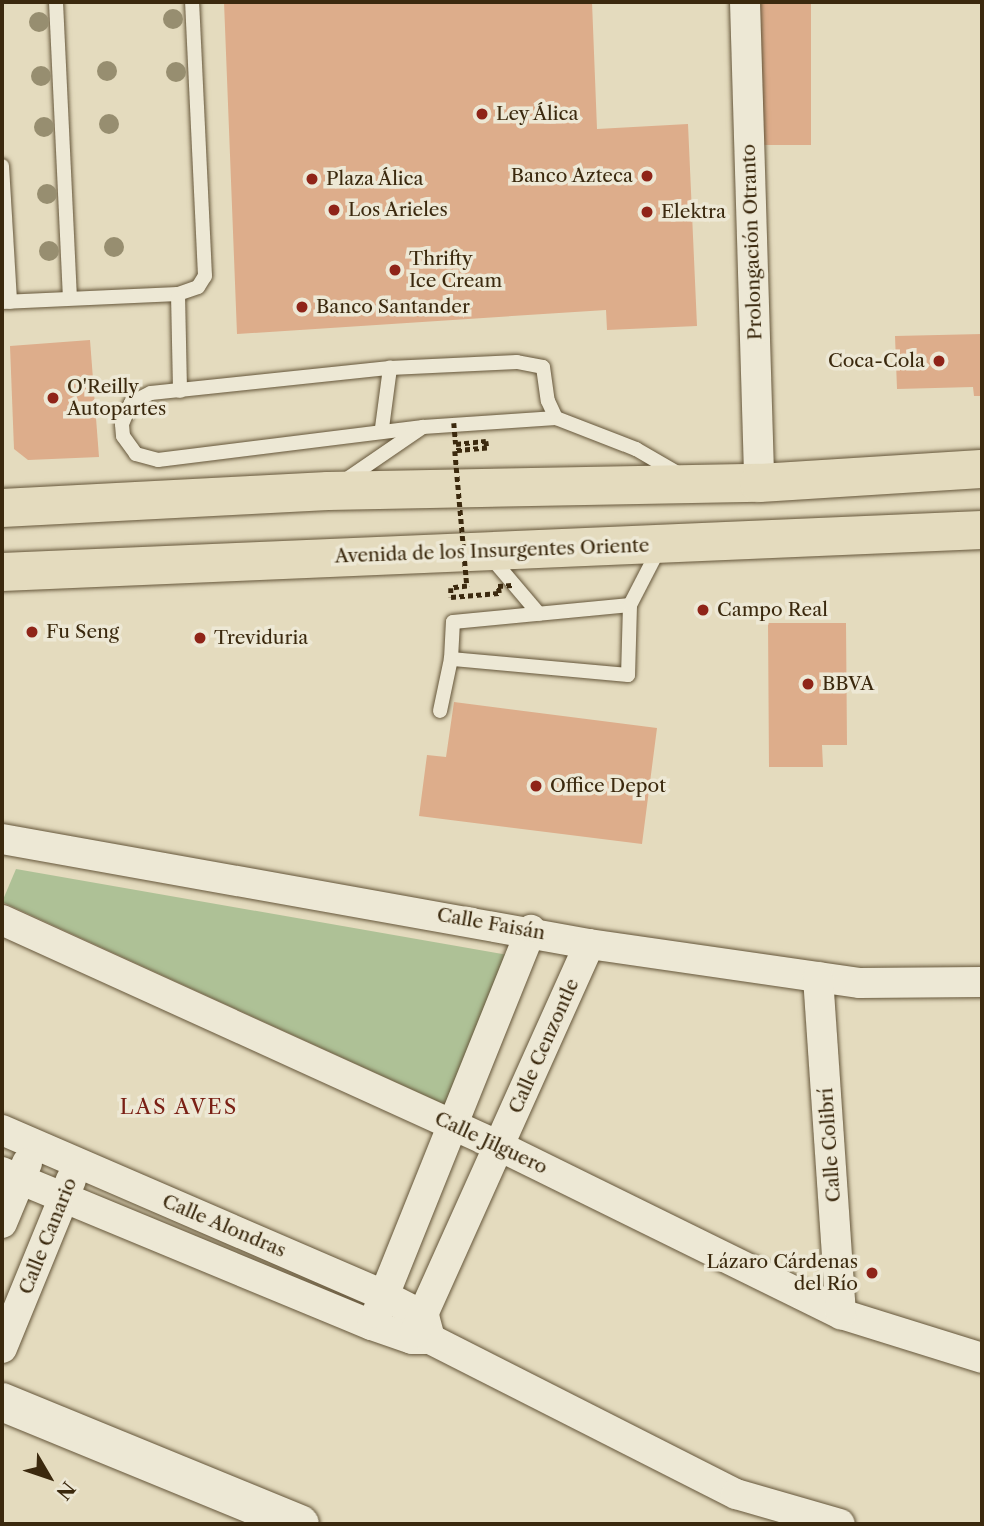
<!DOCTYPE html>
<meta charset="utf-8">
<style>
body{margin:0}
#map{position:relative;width:984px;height:1526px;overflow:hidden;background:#e4dbbe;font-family:"Libre Caslon Text",serif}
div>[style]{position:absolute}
.green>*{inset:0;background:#aec196}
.building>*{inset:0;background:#ddad8b;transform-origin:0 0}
.roads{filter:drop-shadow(0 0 2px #65563a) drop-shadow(0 0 2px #65563a)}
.service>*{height:14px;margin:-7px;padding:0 7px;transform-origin:7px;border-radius:7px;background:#ede8d5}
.minor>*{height:30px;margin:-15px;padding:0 15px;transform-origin:15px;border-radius:15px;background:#ede8d5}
.secondary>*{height:38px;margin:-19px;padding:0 19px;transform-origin:19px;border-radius:19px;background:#ede8d5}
.trunk>*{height:38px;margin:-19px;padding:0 19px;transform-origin:19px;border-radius:19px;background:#e4dbbe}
.path-bridge>*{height:4.5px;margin-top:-2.25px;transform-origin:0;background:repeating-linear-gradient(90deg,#3b290e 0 5px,transparent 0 8.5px)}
.trees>*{width:20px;height:20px;margin:-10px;border-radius:50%;background:#978e70}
.dots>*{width:19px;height:19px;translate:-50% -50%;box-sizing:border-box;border:4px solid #ede8d5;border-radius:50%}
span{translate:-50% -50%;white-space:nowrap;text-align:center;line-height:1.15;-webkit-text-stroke:7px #ede8d5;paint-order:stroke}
.poi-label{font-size:19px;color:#3b290e}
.left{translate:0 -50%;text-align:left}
.right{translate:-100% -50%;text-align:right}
.street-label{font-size:19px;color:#3b290e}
.neighbourhood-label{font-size:21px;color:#7a1f14;letter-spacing:2px}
.frame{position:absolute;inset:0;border:4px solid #3b290e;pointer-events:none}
.north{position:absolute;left:14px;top:1442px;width:70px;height:70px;-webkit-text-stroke:5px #ede8d5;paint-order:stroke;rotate:129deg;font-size:19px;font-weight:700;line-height:28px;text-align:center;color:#3b290e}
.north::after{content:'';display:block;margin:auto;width:24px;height:32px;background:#3b290e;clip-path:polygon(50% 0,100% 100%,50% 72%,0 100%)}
</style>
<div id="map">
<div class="green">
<i style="clip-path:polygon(16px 869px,508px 955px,446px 1105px,2px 902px)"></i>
</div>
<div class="building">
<i style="clip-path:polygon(224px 2px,592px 2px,597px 129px,688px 124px,697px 326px,607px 330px,606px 310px,237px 334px)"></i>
<i style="left:760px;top:2px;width:51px;height:143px"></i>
<i style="clip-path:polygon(982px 334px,982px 396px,974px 396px,973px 387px,897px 389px,895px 336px)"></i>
<i style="clip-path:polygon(90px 340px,99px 457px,28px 460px,14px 449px,10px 346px)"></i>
<i style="clip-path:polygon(768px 623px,846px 623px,847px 745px,822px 745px,823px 767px,769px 767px)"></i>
<i style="clip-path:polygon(454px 702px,657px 728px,642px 844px,419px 816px,427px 755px,446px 757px)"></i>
</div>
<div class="roads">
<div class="service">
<i style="left:56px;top:2px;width:296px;rotate:87.3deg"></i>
<i style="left:2px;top:166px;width:136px;rotate:86.6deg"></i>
<i style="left:178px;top:294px;width:97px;rotate:88.8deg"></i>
<i style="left:2px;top:302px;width:176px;rotate:-2.6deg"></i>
<i style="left:178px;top:294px;width:21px;rotate:-19deg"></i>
<i style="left:198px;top:287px;width:13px;rotate:-58deg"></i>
<i style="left:205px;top:276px;width:274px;rotate:-92.7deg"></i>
<i style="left:423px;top:427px;width:267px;rotate:172.9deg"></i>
<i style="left:158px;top:460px;width:23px;rotate:-165deg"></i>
<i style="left:136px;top:454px;width:22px;rotate:-126deg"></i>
<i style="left:123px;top:436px;width:12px;rotate:-95deg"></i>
<i style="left:122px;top:424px;width:23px;rotate:-67deg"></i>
<i style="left:131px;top:403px;width:22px;rotate:-27deg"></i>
<i style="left:151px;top:393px;width:240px;rotate:-6deg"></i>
<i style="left:390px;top:368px;width:127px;rotate:-2.7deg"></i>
<i style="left:517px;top:362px;width:26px;rotate:11deg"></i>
<i style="left:543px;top:367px;width:34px;rotate:82deg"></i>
<i style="left:548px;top:401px;width:19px;rotate:65deg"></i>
<i style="left:382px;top:428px;width:61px;rotate:-82.4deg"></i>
<i style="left:344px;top:481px;width:96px;rotate:-34.4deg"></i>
<i style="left:423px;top:427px;width:133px;rotate:-3.9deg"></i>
<i style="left:556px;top:418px;width:86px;rotate:21.2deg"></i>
<i style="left:636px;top:449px;width:50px;rotate:30.2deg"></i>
<i style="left:489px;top:555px;width:77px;rotate:49.7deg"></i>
<i style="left:630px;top:605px;width:70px;rotate:91.6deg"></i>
<i style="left:628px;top:675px;width:178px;rotate:-174.8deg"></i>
<i style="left:451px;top:659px;width:37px;rotate:-87deg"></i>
<i style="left:453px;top:622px;width:178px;rotate:-5.5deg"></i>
<i style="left:630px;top:605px;width:65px;rotate:-62.7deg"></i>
<i style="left:440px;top:711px;width:53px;rotate:-78.1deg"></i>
</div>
<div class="minor">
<i style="left:745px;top:2px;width:481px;rotate:88.3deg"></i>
<i style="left:2px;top:839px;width:596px;rotate:10.14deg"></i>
<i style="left:589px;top:944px;width:274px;rotate:8.2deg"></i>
<i style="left:860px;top:983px;width:122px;rotate:-0.5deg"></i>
<i style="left:2px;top:920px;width:546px;rotate:24.45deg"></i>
<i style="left:499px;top:1146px;width:381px;rotate:26.2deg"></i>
<i style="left:841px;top:1314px;width:148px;rotate:17.3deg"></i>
<i style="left:818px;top:977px;width:338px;rotate:86.1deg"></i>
<i style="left:2px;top:1130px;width:417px;rotate:23.4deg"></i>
<i style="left:385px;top:1296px;width:44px;rotate:27.1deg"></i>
<i style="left:424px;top:1316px;width:24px;rotate:75deg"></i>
<i style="left:2px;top:1172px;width:400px;rotate:22.5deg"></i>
<i style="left:372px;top:1325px;width:42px;rotate:19.3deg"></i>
<i style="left:412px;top:1339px;width:18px"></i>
<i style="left:430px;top:1339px;width:343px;rotate:26.9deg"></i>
<i style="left:736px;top:1494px;width:108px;rotate:16.1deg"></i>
<i style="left:2px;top:1223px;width:65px;rotate:-67.4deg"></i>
<i style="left:377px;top:1313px;width:413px;rotate:-68.1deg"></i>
<i style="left:415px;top:1332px;width:425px;rotate:-65.8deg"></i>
<i style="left:2px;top:1348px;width:182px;rotate:-67.7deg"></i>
</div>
<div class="secondary">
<i style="left:2px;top:1402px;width:322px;rotate:22.3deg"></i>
</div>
<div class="trunk">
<i style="left:2px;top:508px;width:326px;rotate:-3deg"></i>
<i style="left:328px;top:491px;width:431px;rotate:-1.1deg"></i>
<i style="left:759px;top:483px;width:223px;rotate:-3.6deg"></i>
<i style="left:2px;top:572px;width:981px;rotate:-2.45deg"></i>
</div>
</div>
<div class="path-bridge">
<i style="left:454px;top:423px;width:21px;rotate:85deg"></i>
<i style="left:456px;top:444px;width:30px;rotate:-6deg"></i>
<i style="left:486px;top:441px;width:7px;rotate:82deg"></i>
<i style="left:487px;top:448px;width:32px;rotate:175deg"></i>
<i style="left:455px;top:451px;width:136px;rotate:84.9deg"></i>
<i style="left:467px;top:586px;width:16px;rotate:173deg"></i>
<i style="left:451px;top:588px;width:9px;rotate:90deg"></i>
<i style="left:451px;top:597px;width:48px;rotate:-4.8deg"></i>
<i style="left:499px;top:593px;width:7px;rotate:-98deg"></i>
<i style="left:498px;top:586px;width:14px;rotate:-4deg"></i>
</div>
<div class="trees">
<i style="left:173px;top:19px"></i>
<i style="left:39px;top:22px"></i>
<i style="left:107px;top:71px"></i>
<i style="left:176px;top:72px"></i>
<i style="left:41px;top:76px"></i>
<i style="left:109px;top:124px"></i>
<i style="left:44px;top:127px"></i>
<i style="left:47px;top:194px"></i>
<i style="left:114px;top:247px"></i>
<i style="left:49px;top:251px"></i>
</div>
<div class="dots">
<i style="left:482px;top:114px;background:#8f2418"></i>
<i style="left:647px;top:176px;background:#8f2418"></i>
<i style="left:312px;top:179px;background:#8f2418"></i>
<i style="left:334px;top:210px;background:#8f2418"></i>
<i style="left:647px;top:212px;background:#8f2418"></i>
<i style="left:395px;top:270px;background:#8f2418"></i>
<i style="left:302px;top:307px;background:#8f2418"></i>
<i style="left:939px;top:361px;background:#8f2418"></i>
<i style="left:53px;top:398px;background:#8f2418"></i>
<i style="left:703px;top:610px;background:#8f2418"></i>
<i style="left:32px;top:632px;background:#8f2418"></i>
<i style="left:200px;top:638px;background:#8f2418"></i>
<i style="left:808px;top:684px;background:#8f2418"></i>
<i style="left:536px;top:786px;background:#8f2418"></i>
<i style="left:872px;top:1273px;background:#8f2418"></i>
</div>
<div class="poi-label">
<span class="left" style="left:496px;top:114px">Ley Álica</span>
<span class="right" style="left:633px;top:176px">Banco Azteca</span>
<span class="left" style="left:326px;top:179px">Plaza Álica</span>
<span class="left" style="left:348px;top:210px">Los Arieles</span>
<span class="left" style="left:661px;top:212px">Elektra</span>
<span class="left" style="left:409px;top:270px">Thrifty<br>Ice Cream</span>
<span class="left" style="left:316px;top:307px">Banco Santander</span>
<span class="right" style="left:925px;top:361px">Coca-Cola</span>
<span class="left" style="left:67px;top:398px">O'Reilly<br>Autopartes</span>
<span class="left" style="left:717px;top:610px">Campo Real</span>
<span class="left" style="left:46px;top:632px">Fu Seng</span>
<span class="left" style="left:214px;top:638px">Treviduria</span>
<span class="left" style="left:822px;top:684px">BBVA</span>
<span class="left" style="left:550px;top:786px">Office Depot</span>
<span class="right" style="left:858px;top:1273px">Lázaro Cárdenas<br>del Río</span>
</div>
<div class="street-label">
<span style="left:752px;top:242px;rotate:-92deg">Prolongación Otranto</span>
<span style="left:492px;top:551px;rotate:-2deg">Avenida de los Insurgentes Oriente</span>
<span style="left:491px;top:924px;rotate:10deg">Calle Faisán</span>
<span style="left:544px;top:1046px;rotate:-66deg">Calle Cenzontle</span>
<span style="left:491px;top:1143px;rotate:25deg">Calle Jilguero</span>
<span style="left:830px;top:1145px;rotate:-94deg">Calle Colibrí</span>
<span style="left:224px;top:1226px;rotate:23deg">Calle Alondras</span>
<span style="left:48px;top:1236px;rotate:-68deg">Calle Canario</span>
</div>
<div class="neighbourhood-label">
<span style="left:179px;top:1107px">LAS AVES</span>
</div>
<div class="frame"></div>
<div class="north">N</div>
</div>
